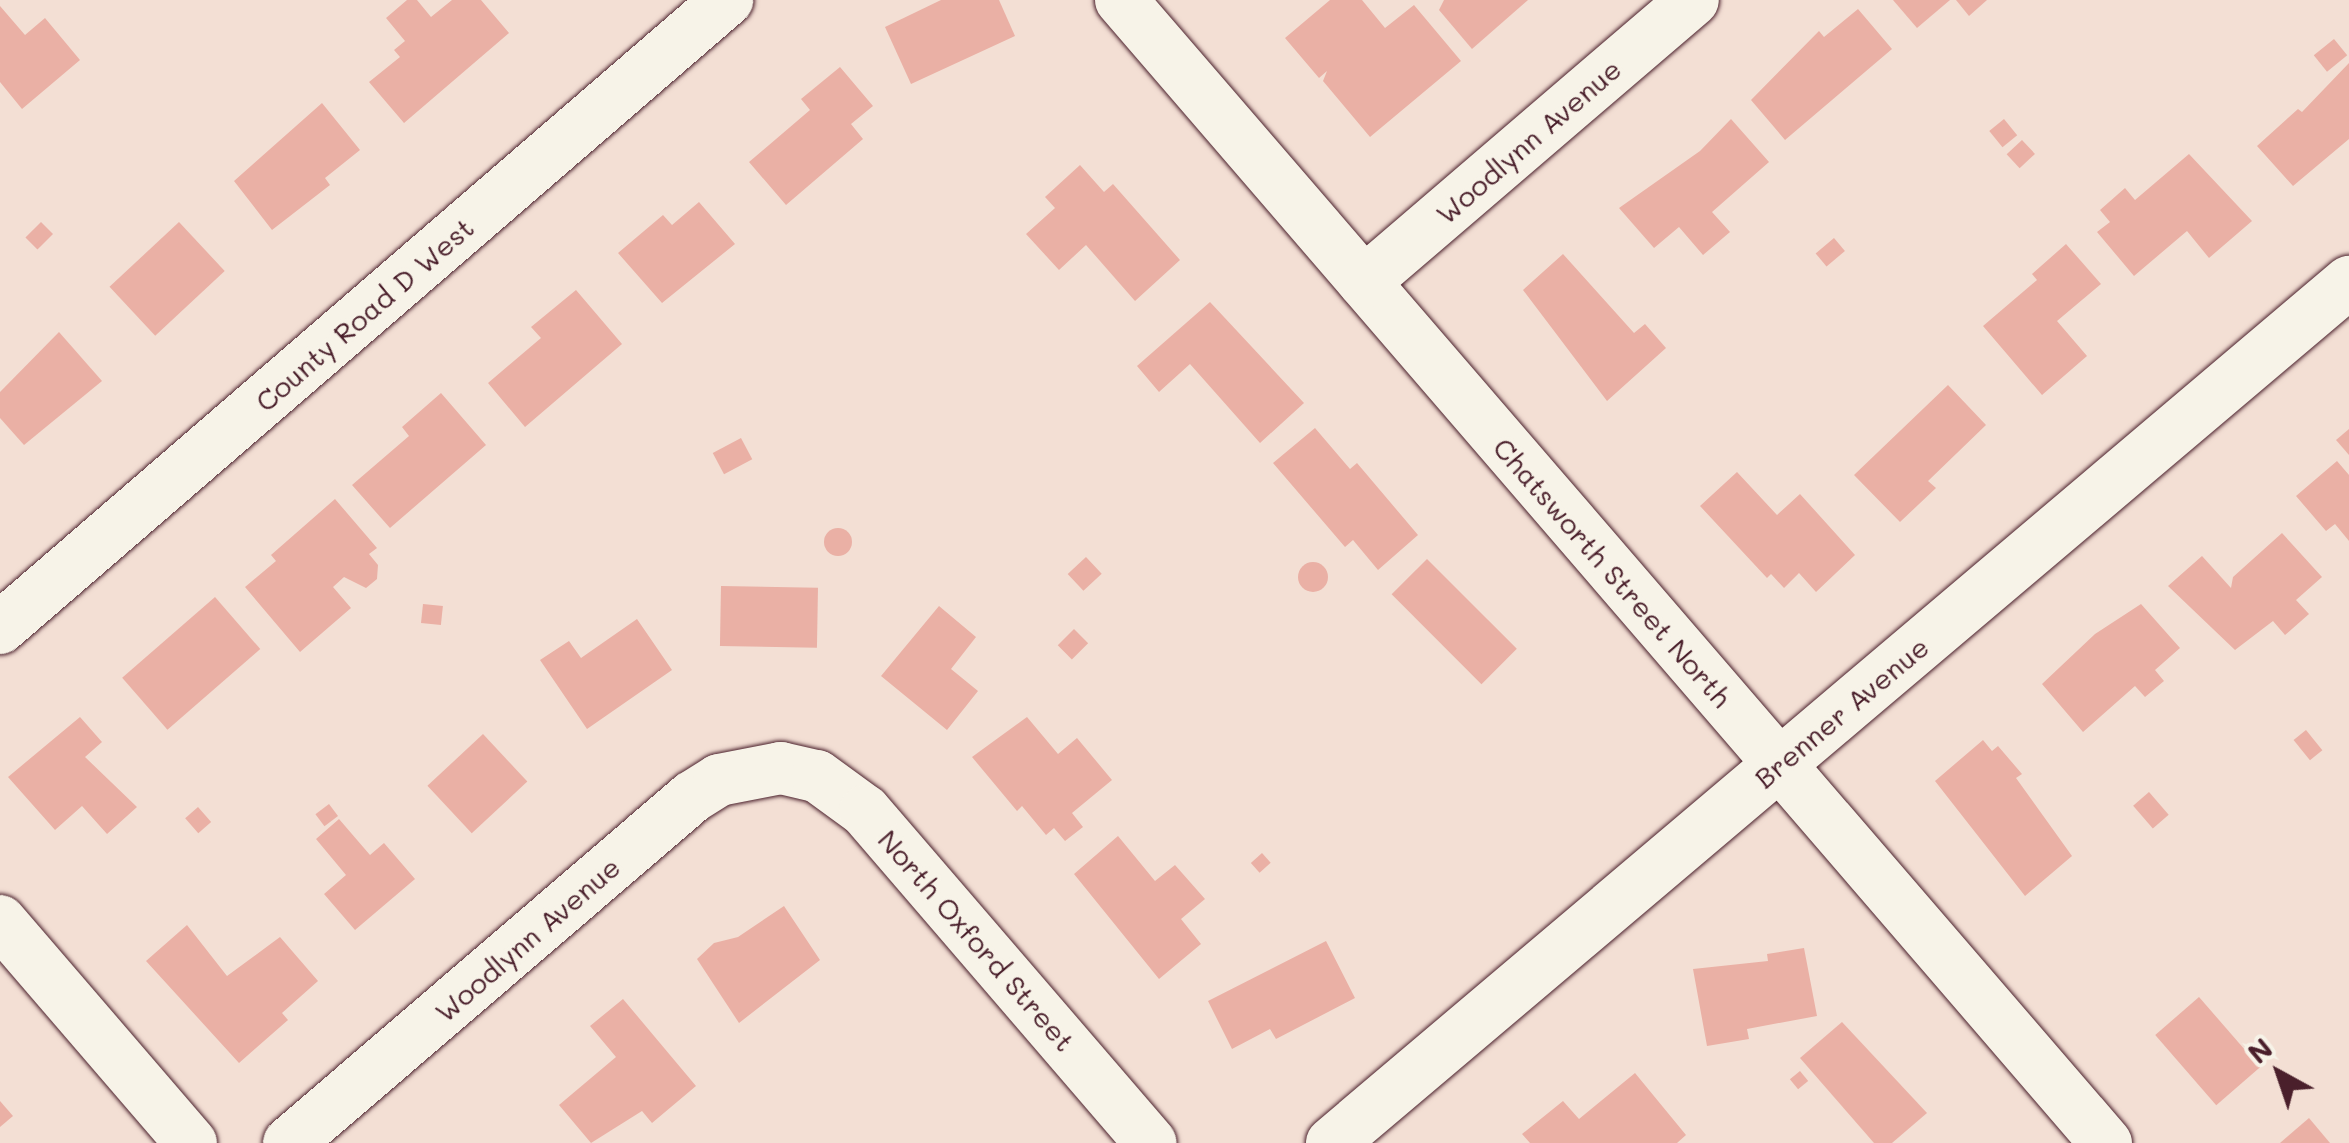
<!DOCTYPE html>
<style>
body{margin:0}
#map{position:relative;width:2349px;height:1143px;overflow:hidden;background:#f3dfd4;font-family:Mali,sans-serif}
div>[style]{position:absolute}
.building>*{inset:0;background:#eab0a5;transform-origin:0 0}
.round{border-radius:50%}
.roads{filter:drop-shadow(0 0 2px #4a1f2b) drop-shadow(0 0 2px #4a1f2b)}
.minor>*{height:52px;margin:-26px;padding:0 26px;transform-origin:26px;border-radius:26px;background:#f7f3e8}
span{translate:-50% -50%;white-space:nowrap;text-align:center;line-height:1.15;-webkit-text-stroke:8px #f7f3e8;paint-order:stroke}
.street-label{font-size:28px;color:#4a1f2b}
.north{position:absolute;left:2229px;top:1023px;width:100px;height:100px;-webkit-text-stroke:8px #f7f3e8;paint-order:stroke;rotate:320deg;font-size:28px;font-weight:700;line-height:40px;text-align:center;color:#4a1f2b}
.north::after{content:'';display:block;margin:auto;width:35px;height:45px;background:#4a1f2b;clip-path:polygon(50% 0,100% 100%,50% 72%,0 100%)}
</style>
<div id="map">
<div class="building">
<i style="clip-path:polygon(407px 0,417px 0,431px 17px,452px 0,481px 0,509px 33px,404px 123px,369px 82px,400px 57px,394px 50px,405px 41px,386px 18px)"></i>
<i style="clip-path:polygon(941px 0,999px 0,1015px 36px,911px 84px,885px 27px)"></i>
<i style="clip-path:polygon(1330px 0,1362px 0,1385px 28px,1414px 5px,1461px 61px,1370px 137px,1323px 81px,1327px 71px,1319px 78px,1285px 38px)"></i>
<i style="clip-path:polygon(1444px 0,1528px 0,1472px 49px,1439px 10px)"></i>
<i style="clip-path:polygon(1893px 0,1950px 0,1917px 28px)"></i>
<i style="clip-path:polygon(1956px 0,1987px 0,1969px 16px)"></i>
<i style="clip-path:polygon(0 6px,25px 35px,45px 18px,80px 60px,22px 109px,0 82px)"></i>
<i style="clip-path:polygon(1858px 9px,1892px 49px,1785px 140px,1751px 100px,1819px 31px,1824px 37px)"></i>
<i style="left:2334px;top:39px;width:21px;height:26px;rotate:51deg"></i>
<i style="clip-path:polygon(2349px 63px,2349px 139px,2293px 186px,2257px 146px,2298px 109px,2302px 112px)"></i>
<i style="clip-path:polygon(840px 67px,873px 106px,851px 124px,863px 139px,786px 205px,749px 162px,810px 110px,801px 99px)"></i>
<i style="clip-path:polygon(322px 103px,360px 150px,325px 178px,330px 185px,272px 230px,234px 181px)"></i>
<i style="clip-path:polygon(1731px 119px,1769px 162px,1712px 212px,1730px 232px,1703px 255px,1679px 227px,1654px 248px,1619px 208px,1700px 151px)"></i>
<i style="left:2004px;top:119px;width:21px;height:19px;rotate:51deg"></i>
<i style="left:2022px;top:140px;width:19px;height:21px;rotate:47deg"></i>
<i style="clip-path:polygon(2189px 154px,2252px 221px,2209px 258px,2187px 231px,2134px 276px,2097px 232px,2110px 222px,2100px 210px,2125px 188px,2135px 200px)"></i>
<i style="clip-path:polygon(1080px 165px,1104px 192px,1113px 184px,1180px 260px,1135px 301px,1086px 245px,1059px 270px,1026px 234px,1055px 208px,1045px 197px)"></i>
<i style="clip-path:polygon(699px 202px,735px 244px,662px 303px,618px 253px,663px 215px,672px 225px)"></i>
<i style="left:41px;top:222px;width:17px;height:22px;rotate:45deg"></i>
<i style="left:179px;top:222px;width:67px;height:95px;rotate:47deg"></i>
<i style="left:1834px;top:238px;width:17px;height:24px;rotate:50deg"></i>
<i style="clip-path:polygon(2066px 244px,2101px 284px,2057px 321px,2087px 356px,2042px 395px,1983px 326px,2037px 280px,2032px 274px)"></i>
<i style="clip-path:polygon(1563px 254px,1634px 333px,1645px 324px,1666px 348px,1607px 401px,1523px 290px)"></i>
<i style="clip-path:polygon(576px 290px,622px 344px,525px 427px,488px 383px,541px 338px,531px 327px)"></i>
<i style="clip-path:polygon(1210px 302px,1304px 403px,1260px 443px,1190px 364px,1159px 392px,1137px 366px)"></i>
<i style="clip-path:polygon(59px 332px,102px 381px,24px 445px,0 418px,0 392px)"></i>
<i style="clip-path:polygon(1948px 385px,1986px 425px,1928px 481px,1936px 488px,1900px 522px,1854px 475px)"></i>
<i style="clip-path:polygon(441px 393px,486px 445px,390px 528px,352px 485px,409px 436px,402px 427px)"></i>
<i style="clip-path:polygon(1315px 428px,1350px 469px,1357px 463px,1418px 535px,1378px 570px,1353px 540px,1345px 547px,1273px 463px)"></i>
<i style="clip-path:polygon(2349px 429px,2349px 455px,2336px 440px)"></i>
<i style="left:741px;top:438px;width:24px;height:32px;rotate:62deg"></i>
<i style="clip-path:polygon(2337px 461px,2349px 475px,2349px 541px,2335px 524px,2326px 531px,2296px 496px)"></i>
<i style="clip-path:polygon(1737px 472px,1777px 515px,1800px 494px,1855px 555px,1816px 592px,1799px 573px,1784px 588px,1771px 574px,1767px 578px,1700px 506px)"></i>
<i style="clip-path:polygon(335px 499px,377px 548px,369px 554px,378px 565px,377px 579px,366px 588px,344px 577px,333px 587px,351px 608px,300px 652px,245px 587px,276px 561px,271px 555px)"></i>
<i class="round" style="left:824px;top:528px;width:28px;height:28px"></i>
<i style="clip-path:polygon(2282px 533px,2322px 577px,2296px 600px,2309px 614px,2285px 635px,2273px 621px,2235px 650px,2168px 586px,2202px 556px,2231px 588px,2233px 577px)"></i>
<i style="left:1086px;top:557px;width:23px;height:25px;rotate:47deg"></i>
<i style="left:1427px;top:559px;width:127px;height:50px;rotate:45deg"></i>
<i class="round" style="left:1298px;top:562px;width:30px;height:30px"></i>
<i style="left:721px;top:586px;width:97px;height:60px;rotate:1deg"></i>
<i style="left:215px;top:597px;width:69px;height:123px;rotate:49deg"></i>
<i style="left:423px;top:604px;width:20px;height:19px;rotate:6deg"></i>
<i style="clip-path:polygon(2141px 604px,2180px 648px,2155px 670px,2164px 681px,2145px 697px,2135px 686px,2083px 732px,2042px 684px,2095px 634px)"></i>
<i style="clip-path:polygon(939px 606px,976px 637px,951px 669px,978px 691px,947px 730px,881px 676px)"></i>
<i style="clip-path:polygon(637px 619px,672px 670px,587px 729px,540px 660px,569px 641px,581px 658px)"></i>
<i style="left:1074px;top:629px;width:20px;height:23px;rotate:45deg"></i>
<i style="clip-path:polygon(80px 717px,102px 742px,85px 757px,137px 807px,107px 834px,82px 806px,55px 830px,8px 777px)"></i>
<i style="clip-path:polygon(1027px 717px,1058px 754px,1077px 738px,1112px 780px,1072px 813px,1083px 827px,1065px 841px,1054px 828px,1046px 835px,1022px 806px,1017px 811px,972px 757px)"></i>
<i style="left:2306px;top:730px;width:26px;height:16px;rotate:51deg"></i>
<i style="left:483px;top:734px;width:65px;height:76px;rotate:47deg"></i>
<i style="clip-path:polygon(1983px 740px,1992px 751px,1998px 746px,2022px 774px,2016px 778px,2072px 856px,2025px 896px,1935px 781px)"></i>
<i style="left:2149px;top:792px;width:30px;height:21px;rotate:49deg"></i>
<i style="left:329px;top:804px;width:15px;height:17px;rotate:53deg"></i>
<i style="left:198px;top:807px;width:20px;height:17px;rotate:49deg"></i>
<i style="clip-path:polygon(339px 819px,370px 855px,384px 843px,415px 879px,355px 930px,324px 894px,346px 875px,316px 839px)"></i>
<i style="clip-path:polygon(1118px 836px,1155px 881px,1175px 865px,1205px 899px,1181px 919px,1201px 944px,1159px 979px,1074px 874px)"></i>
<i style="left:1262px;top:853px;width:13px;height:15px;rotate:48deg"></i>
<i style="clip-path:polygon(784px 906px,820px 960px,739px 1023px,697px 959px,714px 943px,738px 937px)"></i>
<i style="clip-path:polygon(187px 925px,227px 976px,280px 937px,318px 981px,282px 1013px,288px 1020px,239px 1063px,146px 961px)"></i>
<i style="clip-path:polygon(1326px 941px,1355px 998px,1276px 1039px,1270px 1029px,1232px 1049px,1208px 1001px)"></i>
<i style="clip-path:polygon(1804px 948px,1817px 1016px,1747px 1029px,1749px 1039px,1707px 1046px,1693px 969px,1768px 961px,1767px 954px)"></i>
<i style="left:2199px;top:997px;width:93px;height:58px;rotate:49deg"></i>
<i style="clip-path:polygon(623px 999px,696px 1086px,652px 1123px,642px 1111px,591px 1143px,559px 1105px,616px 1057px,590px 1026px)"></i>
<i style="clip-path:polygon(1842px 1022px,1927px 1113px,1892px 1143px,1874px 1143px,1800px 1058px)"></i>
<i style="left:1800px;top:1071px;width:13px;height:13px;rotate:51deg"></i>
<i style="clip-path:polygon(1635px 1073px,1686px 1135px,1677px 1143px,1530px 1143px,1522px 1134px,1563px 1101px,1579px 1119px)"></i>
<i style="clip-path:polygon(0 1101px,13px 1116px,0 1127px)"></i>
<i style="clip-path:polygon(2309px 1118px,2330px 1143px,2280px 1143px)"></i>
</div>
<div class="roads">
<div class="minor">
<i style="left:1121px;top:0;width:1509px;rotate:49.25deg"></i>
<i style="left:1364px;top:282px;width:433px;rotate:-40.6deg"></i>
<i style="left:0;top:628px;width:961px;rotate:-40.82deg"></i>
<i style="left:0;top:921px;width:293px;rotate:49.3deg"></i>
<i style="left:289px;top:1143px;width:531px;rotate:-40.65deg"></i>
<i style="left:692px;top:797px;width:32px;rotate:-32deg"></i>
<i style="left:719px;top:780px;width:63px;rotate:-11deg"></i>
<i style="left:781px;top:768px;width:37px;rotate:13deg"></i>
<i style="left:817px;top:776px;width:59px;rotate:36.1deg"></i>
<i style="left:865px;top:811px;width:438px;rotate:49.3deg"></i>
<i style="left:1332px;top:1143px;width:1333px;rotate:-40.25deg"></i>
</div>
</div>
<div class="street-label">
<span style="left:1528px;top:141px;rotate:-41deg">Woodlynn Avenue</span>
<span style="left:364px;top:314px;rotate:-41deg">County Road D West</span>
<span style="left:1613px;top:572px;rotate:49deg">Chatsworth Street North</span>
<span style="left:1841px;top:712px;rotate:-40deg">Brenner Avenue</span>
<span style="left:527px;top:939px;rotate:-41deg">Woodlynn Avenue</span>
<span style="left:977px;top:940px;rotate:49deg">North Oxford Street</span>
</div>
<div class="north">N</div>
</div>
